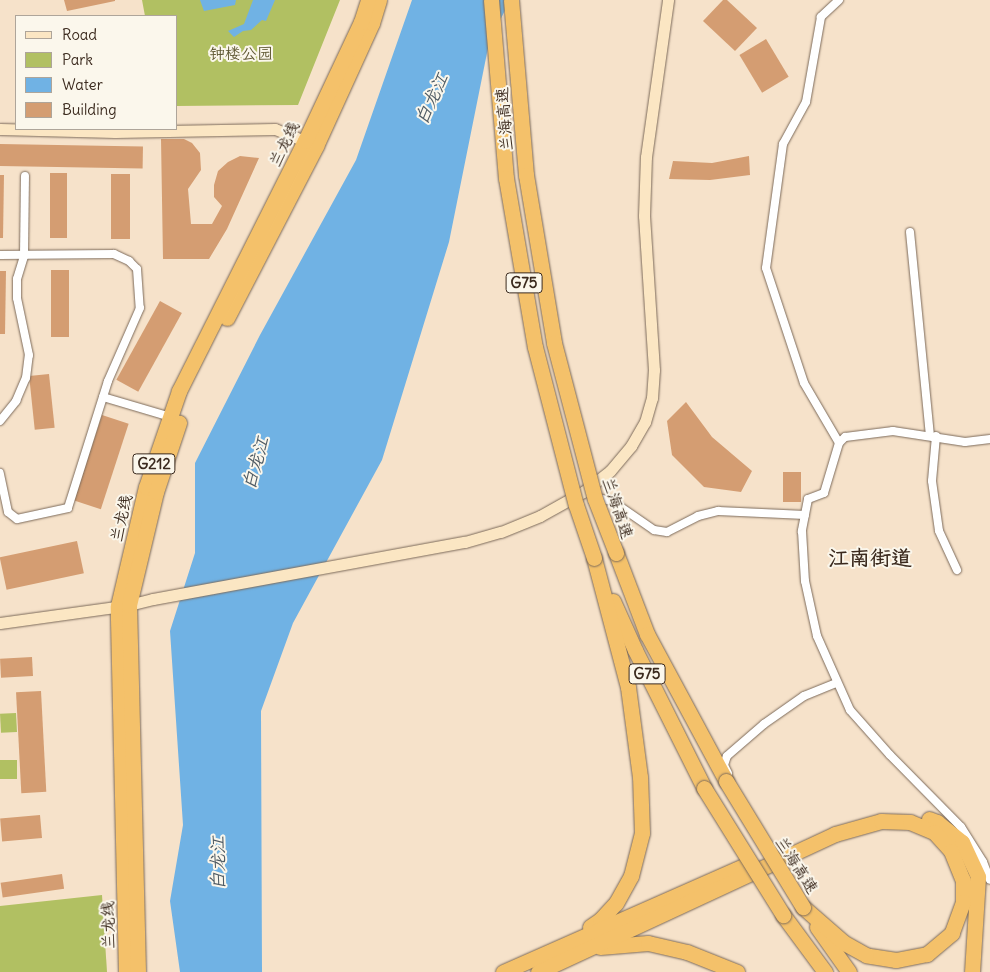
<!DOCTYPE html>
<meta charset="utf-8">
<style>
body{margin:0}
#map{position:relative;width:990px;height:972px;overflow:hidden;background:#f6e2ca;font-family:Delius,"LXGW WenKai TC",sans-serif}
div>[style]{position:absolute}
.green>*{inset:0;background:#b1c062;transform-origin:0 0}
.water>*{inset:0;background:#70b2e4}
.building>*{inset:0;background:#d49d72;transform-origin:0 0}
.roads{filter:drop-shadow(0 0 1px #7c6a5a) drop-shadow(0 0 1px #7c6a5a)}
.street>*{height:8px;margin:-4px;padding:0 4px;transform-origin:4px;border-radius:4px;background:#fff}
.secondary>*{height:11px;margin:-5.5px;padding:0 5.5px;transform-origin:5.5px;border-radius:5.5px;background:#fbe6c3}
.highway>*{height:15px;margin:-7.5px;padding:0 7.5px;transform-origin:7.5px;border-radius:7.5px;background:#f4c16a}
.bridges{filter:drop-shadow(0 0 1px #7c6a5a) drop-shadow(0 0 1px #7c6a5a)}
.highway-bridge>*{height:15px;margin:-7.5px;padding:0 7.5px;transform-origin:7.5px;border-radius:7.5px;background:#f4c16a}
span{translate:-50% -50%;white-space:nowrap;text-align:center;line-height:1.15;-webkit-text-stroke:4px #fbf7ec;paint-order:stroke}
.shield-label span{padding:1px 4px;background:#fbf7ec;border:1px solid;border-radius:4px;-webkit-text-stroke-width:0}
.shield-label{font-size:15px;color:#3b2a1e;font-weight:700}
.park-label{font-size:16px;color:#5e5732}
.street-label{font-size:16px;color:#3b2a1e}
.water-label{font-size:18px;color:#4e5a63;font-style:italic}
.district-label{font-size:21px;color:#3b2a1e;font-weight:700}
.legend{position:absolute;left:15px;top:15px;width:162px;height:115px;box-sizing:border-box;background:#fbf7ec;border:1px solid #aea59a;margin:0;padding:6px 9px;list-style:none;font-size:15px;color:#3b2a1e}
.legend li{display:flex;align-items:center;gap:10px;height:25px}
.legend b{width:25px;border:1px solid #aea59a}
</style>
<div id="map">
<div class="green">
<i style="clip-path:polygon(142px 0,340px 0,298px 105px,176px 106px,176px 16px,145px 16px)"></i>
<i style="left:16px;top:713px;width:19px;height:16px;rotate:87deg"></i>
<i style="left:0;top:760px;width:17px;height:19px"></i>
<i style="clip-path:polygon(102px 895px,107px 972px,0 972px,0 906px)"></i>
</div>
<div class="water">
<i style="clip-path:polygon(200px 0,236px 0,235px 5px,204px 11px)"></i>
<i style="clip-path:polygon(253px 0,275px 0,266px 21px,262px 20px,251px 30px,243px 31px,234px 37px,228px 31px,244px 24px)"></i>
<i style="clip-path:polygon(412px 0,510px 0,489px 43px,449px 242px,382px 460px,293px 623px,261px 711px,262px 972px,180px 972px,170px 901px,183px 825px,170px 631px,195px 553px,195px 463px,260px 335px,356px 160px)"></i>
</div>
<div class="building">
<i style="clip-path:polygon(64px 0,115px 0,115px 1px,67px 11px)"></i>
<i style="clip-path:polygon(723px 0,727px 0,757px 28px,735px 51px,703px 21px)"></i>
<i style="left:766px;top:39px;width:44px;height:31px;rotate:59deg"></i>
<i style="clip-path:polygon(161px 139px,184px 139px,192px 143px,200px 153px,201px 170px,188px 189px,191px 224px,212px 224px,222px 206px,214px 197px,214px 185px,218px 171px,228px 162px,240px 156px,259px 158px,227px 229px,209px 259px,163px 259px)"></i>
<i style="left:0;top:144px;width:143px;height:22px;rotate:1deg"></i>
<i style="clip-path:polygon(749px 156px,750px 175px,710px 180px,669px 179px,673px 161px,712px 163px)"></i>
<i style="left:50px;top:173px;width:17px;height:65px"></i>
<i style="left:111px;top:174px;width:19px;height:65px"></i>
<i style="clip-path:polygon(0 175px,4px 175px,3px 238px,0 238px)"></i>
<i style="left:51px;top:270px;width:18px;height:67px"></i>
<i style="clip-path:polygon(0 271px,6px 271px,5px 334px,0 334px)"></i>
<i style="left:160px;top:301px;width:25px;height:90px;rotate:29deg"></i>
<i style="left:49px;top:374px;width:54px;height:20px;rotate:84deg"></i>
<i style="clip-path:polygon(686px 402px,712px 437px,752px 471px,741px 492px,704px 487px,672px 455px,667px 421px)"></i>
<i style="left:102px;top:415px;width:28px;height:90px;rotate:18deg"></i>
<i style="left:783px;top:472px;width:18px;height:30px"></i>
<i style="left:77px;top:541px;width:33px;height:79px;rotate:78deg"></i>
<i style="left:32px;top:657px;width:19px;height:32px;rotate:87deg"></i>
<i style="left:41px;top:691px;width:101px;height:25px;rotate:87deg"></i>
<i style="left:40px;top:815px;width:23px;height:40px;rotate:85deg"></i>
<i style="left:62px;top:874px;width:15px;height:62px;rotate:82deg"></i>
</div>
<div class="roads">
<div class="street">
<i style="left:839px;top:0;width:25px;rotate:137deg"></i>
<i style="left:821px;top:17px;width:86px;rotate:100deg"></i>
<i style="left:806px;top:102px;width:48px;rotate:118.7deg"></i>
<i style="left:783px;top:144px;width:125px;rotate:97.8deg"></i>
<i style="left:766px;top:268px;width:121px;rotate:71.7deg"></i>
<i style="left:804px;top:383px;width:69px;rotate:59.7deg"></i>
<i style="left:910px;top:232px;width:204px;rotate:84.4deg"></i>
<i style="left:0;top:255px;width:114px;rotate:-0.5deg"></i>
<i style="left:114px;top:254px;width:17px;rotate:25deg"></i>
<i style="left:129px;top:261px;width:11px;rotate:45deg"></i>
<i style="left:137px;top:269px;width:39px;rotate:86deg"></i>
<i style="left:140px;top:308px;width:80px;rotate:113.7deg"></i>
<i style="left:108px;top:381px;width:133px;rotate:107.5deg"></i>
<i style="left:68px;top:508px;width:52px;rotate:167.8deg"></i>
<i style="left:17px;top:519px;width:11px;rotate:-142deg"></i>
<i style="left:8px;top:512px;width:40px;rotate:-102deg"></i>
<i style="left:103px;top:397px;width:71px;rotate:16.4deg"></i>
<i style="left:0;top:421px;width:26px;rotate:-51deg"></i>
<i style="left:16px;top:401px;width:25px;rotate:-67deg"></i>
<i style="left:26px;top:378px;width:23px;rotate:-83deg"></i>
<i style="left:29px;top:355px;width:58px;rotate:-101.9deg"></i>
<i style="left:17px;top:298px;width:19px;rotate:-90deg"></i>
<i style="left:17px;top:279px;width:24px;rotate:-73deg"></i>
<i style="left:24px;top:256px;width:80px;rotate:-89.3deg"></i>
<i style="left:936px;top:436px;width:45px;rotate:95.1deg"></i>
<i style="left:932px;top:481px;width:50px;rotate:82deg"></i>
<i style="left:939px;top:531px;width:43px;rotate:65.2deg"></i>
<i style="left:990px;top:439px;width:25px;rotate:173deg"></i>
<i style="left:965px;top:442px;width:73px;rotate:-171.3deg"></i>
<i style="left:893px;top:431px;width:48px;rotate:172.9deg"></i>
<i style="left:845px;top:437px;width:8px;rotate:135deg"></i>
<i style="left:839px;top:443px;width:52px;rotate:106.7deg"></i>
<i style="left:824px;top:493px;width:17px;rotate:159deg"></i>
<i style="left:808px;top:499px;width:33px;rotate:101deg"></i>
<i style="left:802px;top:531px;width:50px;rotate:86.6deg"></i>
<i style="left:805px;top:581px;width:56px;rotate:77.7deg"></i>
<i style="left:817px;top:636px;width:81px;rotate:66deg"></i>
<i style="left:850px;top:710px;width:60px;rotate:48.4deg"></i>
<i style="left:890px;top:755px;width:101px;rotate:45.4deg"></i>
<i style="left:961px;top:827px;width:41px;rotate:57.8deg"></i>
<i style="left:983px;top:862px;width:19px;rotate:69deg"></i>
<i style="left:594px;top:497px;width:18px;rotate:13deg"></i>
<i style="left:612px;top:501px;width:51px;rotate:34.6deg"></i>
<i style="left:654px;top:530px;width:13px;rotate:9deg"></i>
<i style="left:667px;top:532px;width:35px;rotate:-27deg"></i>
<i style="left:698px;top:516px;width:21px;rotate:-14deg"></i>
<i style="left:718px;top:511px;width:87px;rotate:2.6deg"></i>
<i style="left:728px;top:773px;width:9px;rotate:-117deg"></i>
<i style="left:724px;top:765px;width:9px;rotate:-72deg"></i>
<i style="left:727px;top:756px;width:49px;rotate:-40.9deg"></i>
<i style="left:764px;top:724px;width:49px;rotate:-35deg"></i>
<i style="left:804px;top:696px;width:35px;rotate:-22deg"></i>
</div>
<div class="secondary">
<i style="left:0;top:129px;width:115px;rotate:1.5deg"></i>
<i style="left:115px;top:132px;width:160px;rotate:-1.1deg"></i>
<i style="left:275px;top:129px;width:40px;rotate:22deg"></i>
<i style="left:0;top:623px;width:130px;rotate:-7.9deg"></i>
<i style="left:129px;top:605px;width:25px;rotate:-14deg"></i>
<i style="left:153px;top:599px;width:317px;rotate:-10.4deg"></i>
<i style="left:465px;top:542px;width:37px;rotate:-16deg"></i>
<i style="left:501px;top:532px;width:42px;rotate:-22.3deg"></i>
<i style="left:540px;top:516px;width:49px;rotate:-29.2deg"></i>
<i style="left:583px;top:492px;width:34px;rotate:-38deg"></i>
<i style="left:610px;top:471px;width:33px;rotate:-50deg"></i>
<i style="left:631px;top:446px;width:28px;rotate:-60deg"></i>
<i style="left:645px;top:422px;width:25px;rotate:-74deg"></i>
<i style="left:652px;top:398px;width:28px;rotate:-86deg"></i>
<i style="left:654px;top:370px;width:154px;rotate:-93.7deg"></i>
<i style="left:644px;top:216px;width:59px;rotate:-88.1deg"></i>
<i style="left:646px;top:157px;width:159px;rotate:-82deg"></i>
</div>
<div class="highway">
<i style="left:227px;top:318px;width:194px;rotate:-62.6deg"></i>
<i style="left:316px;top:146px;width:135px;rotate:-65.5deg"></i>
<i style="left:372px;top:23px;width:24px;rotate:-73deg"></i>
<i style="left:616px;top:553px;width:87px;rotate:69.1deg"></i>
<i style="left:647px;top:634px;width:167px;rotate:61.7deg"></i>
<i style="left:613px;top:601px;width:54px;rotate:65.8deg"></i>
<i style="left:635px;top:650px;width:154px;rotate:63.4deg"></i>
<i style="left:929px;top:819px;width:9px;rotate:21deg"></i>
<i style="left:937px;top:822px;width:32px;rotate:39deg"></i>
<i style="left:962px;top:842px;width:38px;rotate:65deg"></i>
<i style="left:978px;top:877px;width:95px;rotate:93.6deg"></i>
<i style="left:783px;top:915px;width:71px;rotate:53.6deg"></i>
<i style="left:590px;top:927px;width:12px;rotate:-35deg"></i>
<i style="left:600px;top:920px;width:23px;rotate:-47deg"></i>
<i style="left:616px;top:903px;width:31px;rotate:-61deg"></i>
<i style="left:631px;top:876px;width:44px;rotate:-75.7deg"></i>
<i style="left:642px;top:833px;width:56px;rotate:-92deg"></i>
<i style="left:640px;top:777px;width:91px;rotate:-97.6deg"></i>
<i style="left:628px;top:687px;width:133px;rotate:-104.8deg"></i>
<i style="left:817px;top:927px;width:55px;rotate:54.6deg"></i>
<i style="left:600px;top:947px;width:48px;rotate:-4.8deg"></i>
<i style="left:648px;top:943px;width:40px;rotate:13deg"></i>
<i style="left:687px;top:952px;width:54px;rotate:21.8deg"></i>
<i style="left:126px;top:972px;width:366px;rotate:-91.3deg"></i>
<i style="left:118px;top:606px;width:122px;rotate:-76.8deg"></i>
<i style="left:146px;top:487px;width:102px;rotate:-71deg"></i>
<i style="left:179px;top:391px;width:280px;rotate:-63.3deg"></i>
<i style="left:305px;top:141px;width:132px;rotate:-64.8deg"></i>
<i style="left:361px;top:22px;width:23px;rotate:-72deg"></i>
<i style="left:138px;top:972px;width:367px;rotate:-91.4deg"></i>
<i style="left:129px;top:605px;width:116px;rotate:-76.6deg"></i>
<i style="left:156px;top:492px;width:73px;rotate:-71.6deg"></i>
<i style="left:503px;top:972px;width:262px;rotate:-23.8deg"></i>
<i style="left:538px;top:972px;width:327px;rotate:-24.9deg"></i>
<i style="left:835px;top:834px;width:48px;rotate:-15.8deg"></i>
<i style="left:881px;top:821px;width:29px;rotate:2deg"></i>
<i style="left:910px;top:822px;width:26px;rotate:23deg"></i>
<i style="left:934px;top:832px;width:25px;rotate:48deg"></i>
<i style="left:951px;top:851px;width:31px;rotate:68deg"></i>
<i style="left:963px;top:880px;width:22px;rotate:90deg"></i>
<i style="left:963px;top:902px;width:33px;rotate:110deg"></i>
<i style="left:952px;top:933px;width:33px;rotate:140deg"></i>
<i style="left:927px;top:954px;width:32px;rotate:169deg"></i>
<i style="left:896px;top:960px;width:30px;rotate:-171deg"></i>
<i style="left:866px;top:955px;width:26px;rotate:-151deg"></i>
<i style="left:843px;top:942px;width:53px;rotate:-138.8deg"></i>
</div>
</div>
<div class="bridges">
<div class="highway-bridge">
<i style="left:491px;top:0;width:179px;rotate:85.2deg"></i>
<i style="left:506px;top:178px;width:171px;rotate:80.3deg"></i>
<i style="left:535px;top:347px;width:163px;rotate:75.5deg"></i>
<i style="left:576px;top:505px;width:56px;rotate:71.2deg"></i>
<i style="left:511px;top:0;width:176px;rotate:85.1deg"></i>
<i style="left:526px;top:175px;width:170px;rotate:80.5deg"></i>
<i style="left:554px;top:343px;width:161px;rotate:75.3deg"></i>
<i style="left:595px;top:499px;width:58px;rotate:68.7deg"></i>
<i style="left:726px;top:781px;width:148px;rotate:58.6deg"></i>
<i style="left:704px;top:788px;width:150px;rotate:58.1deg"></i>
</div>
</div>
<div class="shield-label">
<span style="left:524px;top:283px">G75</span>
<span style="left:154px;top:464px">G212</span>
<span style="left:647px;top:674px">G75</span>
</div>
<div class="park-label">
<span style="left:241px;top:53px">钟楼公园</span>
</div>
<div class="street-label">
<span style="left:504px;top:119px;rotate:-95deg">兰海高速</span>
<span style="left:284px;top:144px;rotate:-64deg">兰龙线</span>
<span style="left:618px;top:508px;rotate:71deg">兰海高速</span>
<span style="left:121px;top:518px;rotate:-77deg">兰龙线</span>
<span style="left:797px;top:865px;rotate:57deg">兰海高速</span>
<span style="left:108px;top:925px;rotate:-91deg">兰龙线</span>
</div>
<div class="water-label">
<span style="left:432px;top:99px;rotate:-65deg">白龙江</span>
<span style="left:256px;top:463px;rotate:-74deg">白龙江</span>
<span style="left:218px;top:863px;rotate:-90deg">白龙江</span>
</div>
<div class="district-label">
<span style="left:870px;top:558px">江南街道</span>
</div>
<ul class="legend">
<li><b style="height:6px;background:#fbe6c3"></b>Road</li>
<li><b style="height:14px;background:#b1c062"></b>Park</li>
<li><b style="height:14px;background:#70b2e4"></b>Water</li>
<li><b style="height:14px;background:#d49d72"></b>Building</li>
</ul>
</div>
